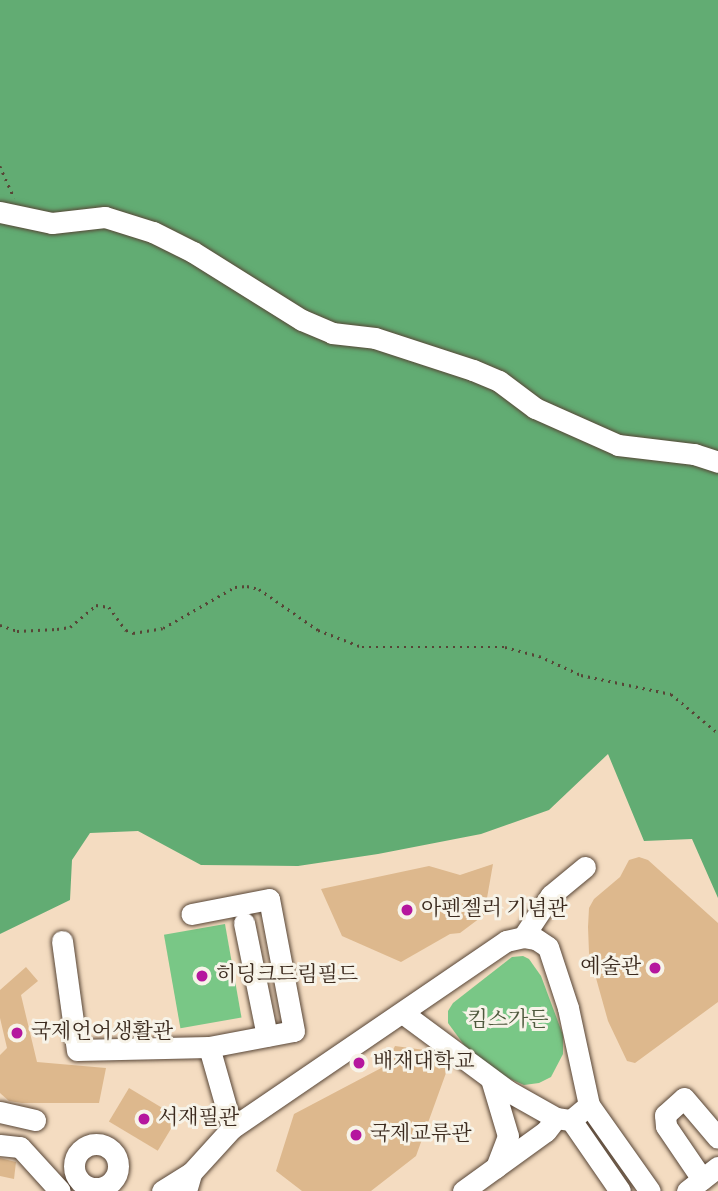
<!DOCTYPE html>
<meta charset="utf-8">
<style>
body{margin:0}
#map{position:relative;width:718px;height:1191px;overflow:hidden;background:#f4dcc1;font-family:"Sorts Mill Goudy","Noto Serif KR",serif}
div>[style]{position:absolute}
.green>*{inset:0;background:#79c786;transform-origin:0 0}
.forest>*{inset:0;background:#62ac73}
.building>*{inset:0;background:#ddb88d;transform-origin:0 0}
.path>*{height:2.5px;margin-top:-1.25px;transform-origin:0;background:repeating-linear-gradient(90deg,#574536 0 2px,transparent 0 7px)}
.roads{filter:drop-shadow(0 0 2px #574536) drop-shadow(0 0 2px #574536)}
.minor>*{height:21px;margin:-10.5px;padding:0 10.5px;transform-origin:10.5px;border-radius:10.5px;background:#fff}
.minor>.ring{margin:-10.5px;padding:0;box-sizing:content-box;background:none;border:21px solid #fff;border-radius:50%}
.dots>*{width:19px;height:19px;translate:-50% -50%;box-sizing:border-box;border:4px solid #f7f3e8;border-radius:50%}
span{translate:-50% -50%;white-space:nowrap;text-align:center;line-height:1.15;-webkit-text-stroke:6px #f7f3e8;paint-order:stroke}
.poi-label{font-size:21px;color:#3b2a1e}
.left{translate:0 -50%;text-align:left}
.right{translate:-100% -50%;text-align:right}
.park-label{font-size:21px;color:#4e593d}
</style>
<div id="map">
<div class="green">
<i style="left:225px;top:924px;width:95px;height:62px;rotate:80deg"></i>
<i style="clip-path:polygon(523px 956px,529px 959px,541px 976px,563px 1035px,563px 1054px,551px 1077px,539px 1083px,524px 1085px,499px 1074px,467px 1049px,448px 1023px,448px 1011px,453px 1003px,512px 957px)"></i>
</div>
<div class="forest">
<i style="clip-path:polygon(0 0,718px 0,718px 898px,692px 839px,644px 841px,608px 754px,549px 810px,481px 834px,378px 854px,298px 866px,201px 865px,138px 831px,90px 833px,72px 860px,70px 900px,0 934px)"></i>
</div>
<div class="building">
<i style="clip-path:polygon(639px 857px,648px 860px,718px 923px,718px 1002px,635px 1063px,627px 1061px,608px 1021px,589px 953px,588px 927px,589px 908px,594px 899px,620px 877px,629px 860px)"></i>
<i style="clip-path:polygon(493px 864px,484px 915px,460px 933px,450px 934px,401px 962px,342px 936px,321px 889px,429px 866px,460px 875px)"></i>
<i style="clip-path:polygon(26px 967px,38px 981px,21px 995px,37px 1062px,106px 1068px,99px 1103px,22px 1103px,9px 1101px,0 1093px,0 1055px,7px 1048px,0 1018px,0 990px)"></i>
<i style="clip-path:polygon(395px 1046px,432px 1051px,444px 1061px,446px 1073px,416px 1156px,371px 1191px,302px 1191px,276px 1171px,294px 1114px,385px 1066px)"></i>
<i style="left:129px;top:1088px;width:57px;height:39px;rotate:31deg"></i>
<i style="clip-path:polygon(0 1158px,16px 1162px,14px 1179px,0 1176px)"></i>
</div>
<div class="path">
<i style="left:0;top:166px;width:35px;rotate:66deg"></i>
<i style="left:0;top:625px;width:18px;rotate:19deg"></i>
<i style="left:17px;top:631px;width:40px;rotate:-2.9deg"></i>
<i style="left:57px;top:629px;width:13px;rotate:-9deg"></i>
<i style="left:70px;top:627px;width:34px;rotate:-40deg"></i>
<i style="left:96px;top:605px;width:13px;rotate:9deg"></i>
<i style="left:109px;top:607px;width:29px;rotate:54deg"></i>
<i style="left:126px;top:630px;width:8px;rotate:23deg"></i>
<i style="left:133px;top:633px;width:30px;rotate:-9deg"></i>
<i style="left:163px;top:628px;width:83px;rotate:-29.7deg"></i>
<i style="left:235px;top:587px;width:12px;rotate:-5deg"></i>
<i style="left:247px;top:586px;width:12px;rotate:14deg"></i>
<i style="left:259px;top:589px;width:72px;rotate:34.8deg"></i>
<i style="left:318px;top:630px;width:47px;rotate:21.1deg"></i>
<i style="left:362px;top:647px;width:143px"></i>
<i style="left:505px;top:647px;width:35px;rotate:15deg"></i>
<i style="left:539px;top:656px;width:46px;rotate:24.3deg"></i>
<i style="left:581px;top:675px;width:92px;rotate:11.9deg"></i>
<i style="left:671px;top:694px;width:61px;rotate:39.7deg"></i>
</div>
<div class="roads">
<div class="minor">
<i style="left:0;top:212px;width:53px;rotate:11.9deg"></i>
<i style="left:52px;top:223px;width:53px;rotate:-6.5deg"></i>
<i style="left:105px;top:217px;width:50px;rotate:17.4deg"></i>
<i style="left:153px;top:232px;width:45px;rotate:26.6deg"></i>
<i style="left:193px;top:252px;width:128px;rotate:32deg"></i>
<i style="left:302px;top:320px;width:33px;rotate:23deg"></i>
<i style="left:332px;top:333px;width:43px;rotate:6.6deg"></i>
<i style="left:375px;top:338px;width:103px;rotate:18.1deg"></i>
<i style="left:473px;top:370px;width:28px;rotate:23deg"></i>
<i style="left:499px;top:381px;width:45px;rotate:36.9deg"></i>
<i style="left:535px;top:408px;width:91px;rotate:24deg"></i>
<i style="left:618px;top:445px;width:77px;rotate:6.8deg"></i>
<i style="left:694px;top:454px;width:25px;rotate:18deg"></i>
<i style="left:244px;top:923px;width:115px;rotate:78.5deg"></i>
<i style="left:523px;top:937px;width:50px;rotate:-56.3deg"></i>
<i style="left:551px;top:895px;width:44px;rotate:-39.5deg"></i>
<i style="left:62px;top:941px;width:110px;rotate:82.2deg"></i>
<i style="left:77px;top:1050px;width:132px;rotate:-1.3deg"></i>
<i style="left:209px;top:1047px;width:86px;rotate:-10.7deg"></i>
<i style="left:294px;top:1031px;width:134px;rotate:-100.7deg"></i>
<i style="left:269px;top:899px;width:79px;rotate:169.1deg"></i>
<i style="left:404px;top:1014px;width:129px;rotate:36.5deg"></i>
<i style="left:508px;top:1091px;width:55px;rotate:29.4deg"></i>
<i style="left:556px;top:1118px;width:15px;rotate:8deg"></i>
<i style="left:571px;top:1120px;width:23px;rotate:-40deg"></i>
<i style="left:209px;top:1047px;width:84px;rotate:74.1deg"></i>
<i style="left:491px;top:1079px;width:59px;rotate:73.4deg"></i>
<i style="left:508px;top:1136px;width:34px;rotate:111deg"></i>
<i style="left:0;top:1112px;width:36px;rotate:13deg"></i>
<i style="left:571px;top:1120px;width:86px;rotate:55.4deg"></i>
<i class="ring" style="left:74px;top:1144px;width:23px;height:23px"></i>
<i style="left:0;top:1145px;width:20px;rotate:6deg"></i>
<i style="left:20px;top:1147px;width:59px;rotate:47.7deg"></i>
<i style="left:702px;top:1179px;width:64px;rotate:-124.2deg"></i>
<i style="left:666px;top:1126px;width:11px;rotate:-95deg"></i>
<i style="left:665px;top:1115px;width:25px;rotate:-42deg"></i>
<i style="left:684px;top:1098px;width:52px;rotate:49.6deg"></i>
<i style="left:162px;top:1191px;width:34px;rotate:-32deg"></i>
<i style="left:186px;top:1191px;width:19px;rotate:-74deg"></i>
<i style="left:191px;top:1173px;width:61px;rotate:-47.7deg"></i>
<i style="left:232px;top:1128px;width:332px;rotate:-34.3deg"></i>
<i style="left:506px;top:941px;width:17px;rotate:-13deg"></i>
<i style="left:523px;top:937px;width:13px;rotate:9deg"></i>
<i style="left:536px;top:939px;width:14px;rotate:34deg"></i>
<i style="left:548px;top:947px;width:64px;rotate:71.8deg"></i>
<i style="left:568px;top:1008px;width:99px;rotate:77.8deg"></i>
<i style="left:589px;top:1105px;width:105px;rotate:54.7deg"></i>
<i style="left:463px;top:1191px;width:102px;rotate:-35.9deg"></i>
<i style="left:546px;top:1131px;width:16px;rotate:-52deg"></i>
<i style="left:687px;top:1191px;width:39px;rotate:-38deg"></i>
</div>
</div>
<div class="dots">
<i style="left:407px;top:910px;background:#b5179e"></i>
<i style="left:655px;top:968px;background:#b5179e"></i>
<i style="left:202px;top:976px;background:#b5179e"></i>
<i style="left:17px;top:1033px;background:#b5179e"></i>
<i style="left:359px;top:1063px;background:#b5179e"></i>
<i style="left:144px;top:1119px;background:#b5179e"></i>
<i style="left:356px;top:1135px;background:#b5179e"></i>
</div>
<div class="poi-label">
<span class="left" style="left:421px;top:910px">아펜젤러 기념관</span>
<span class="right" style="left:641px;top:968px">예술관</span>
<span class="left" style="left:216px;top:976px">히딩크드림필드</span>
<span class="left" style="left:31px;top:1033px">국제언어생활관</span>
<span class="left" style="left:373px;top:1063px">배재대학교</span>
<span class="left" style="left:158px;top:1119px">서재필관</span>
<span class="left" style="left:370px;top:1135px">국제교류관</span>
</div>
<div class="park-label">
<span style="left:508px;top:1021px">킴스가든</span>
</div>
</div>
